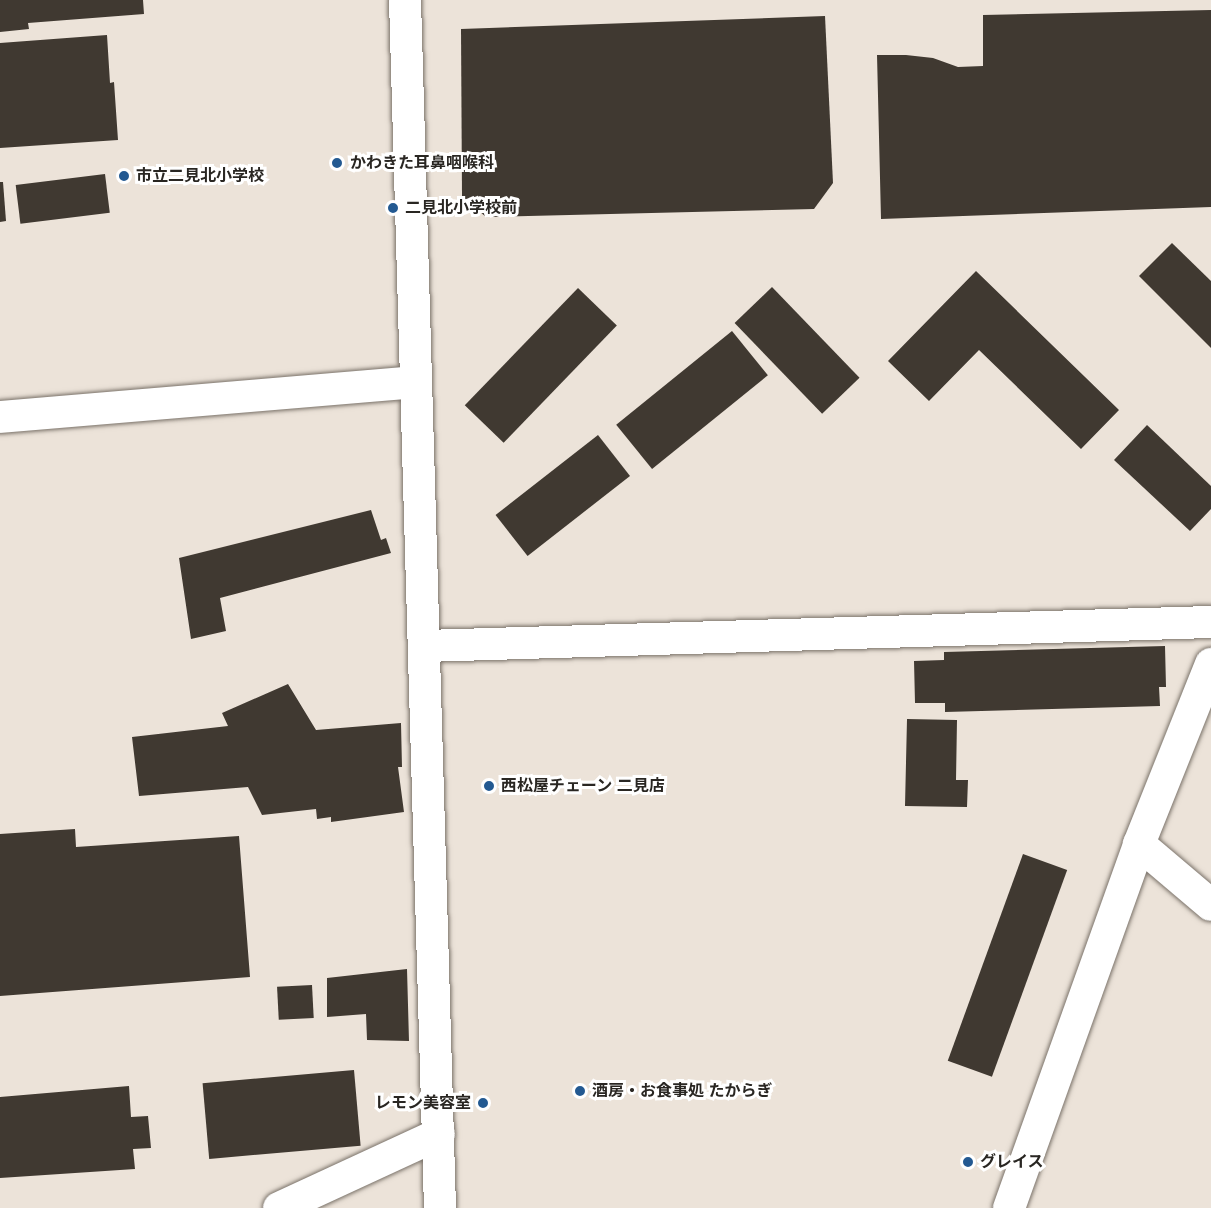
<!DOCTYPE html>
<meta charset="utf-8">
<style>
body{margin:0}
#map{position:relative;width:1211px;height:1208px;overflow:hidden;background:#ece3d9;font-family:Montserrat,"Noto Sans JP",sans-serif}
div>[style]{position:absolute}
.building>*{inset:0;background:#403931;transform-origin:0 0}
.roads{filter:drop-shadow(0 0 2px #7a7269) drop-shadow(0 0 2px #7a7269)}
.minor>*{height:32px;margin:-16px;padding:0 16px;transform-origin:16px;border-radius:16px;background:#fff}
.dots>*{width:16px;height:16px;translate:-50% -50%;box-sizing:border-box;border:3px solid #fff;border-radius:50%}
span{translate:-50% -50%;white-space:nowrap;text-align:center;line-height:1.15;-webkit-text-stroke:6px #fff;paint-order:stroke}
.poi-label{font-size:16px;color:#292622;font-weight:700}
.left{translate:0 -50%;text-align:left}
.right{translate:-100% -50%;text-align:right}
</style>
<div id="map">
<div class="building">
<i style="clip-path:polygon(0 0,143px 0,144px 14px,28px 23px,29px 29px,0 32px)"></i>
<i style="clip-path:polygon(1211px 10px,1211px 207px,881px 219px,877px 55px,906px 55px,933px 58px,958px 67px,983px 66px,983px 15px)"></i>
<i style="clip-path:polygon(825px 16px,833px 183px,814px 209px,486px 217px,462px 196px,461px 29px)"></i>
<i style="clip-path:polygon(107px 35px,110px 83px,114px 82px,118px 140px,0 148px,0 43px)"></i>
<i style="left:105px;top:174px;width:39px;height:90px;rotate:83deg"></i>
<i style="clip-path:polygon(0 182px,3px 182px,6px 221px,0 222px)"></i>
<i style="clip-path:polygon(1172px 243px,1211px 281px,1211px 348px,1139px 276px)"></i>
<i style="clip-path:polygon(976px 271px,1119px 410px,1081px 449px,979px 350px,929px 401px,888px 361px)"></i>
<i style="left:772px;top:287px;width:126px;height:52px;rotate:46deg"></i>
<i style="left:578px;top:288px;width:54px;height:163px;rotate:44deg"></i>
<i style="left:732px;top:331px;width:57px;height:149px;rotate:51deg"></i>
<i style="clip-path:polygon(1147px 425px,1211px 486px,1211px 509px,1190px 531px,1114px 460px)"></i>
<i style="left:598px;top:435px;width:52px;height:130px;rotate:52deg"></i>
<i style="clip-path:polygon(371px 510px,381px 540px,386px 538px,391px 553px,220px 598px,226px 631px,191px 639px,179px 558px)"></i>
<i style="clip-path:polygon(1165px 646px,1166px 687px,1159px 687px,1160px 706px,945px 712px,945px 703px,915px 703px,914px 661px,944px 660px,944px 652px)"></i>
<i style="clip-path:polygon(288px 684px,316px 730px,401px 723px,402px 767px,398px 767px,404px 812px,331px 822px,331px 817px,317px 819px,316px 809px,262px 815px,248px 787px,139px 796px,132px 737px,228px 726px,222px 713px)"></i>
<i style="clip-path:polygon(907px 719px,957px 720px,956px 780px,968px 780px,967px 807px,905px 806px)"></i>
<i style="clip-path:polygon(75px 829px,76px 847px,239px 836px,250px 977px,0 996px,0 834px)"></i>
<i style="left:1023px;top:854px;width:47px;height:220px;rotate:20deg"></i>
<i style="clip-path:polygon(407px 969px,409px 1041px,367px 1040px,366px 1014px,327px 1017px,327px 978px)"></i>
<i style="left:312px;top:985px;width:33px;height:35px;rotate:87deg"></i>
<i style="left:354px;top:1070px;width:76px;height:152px;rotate:85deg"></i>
<i style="clip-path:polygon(129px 1086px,131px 1117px,148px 1116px,151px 1148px,133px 1149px,135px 1169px,0 1178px,0 1097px)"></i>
</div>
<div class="roads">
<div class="minor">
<i style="left:405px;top:0;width:1209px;rotate:88.34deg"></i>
<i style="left:0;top:417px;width:417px;rotate:-4.8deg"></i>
<i style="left:425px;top:646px;width:786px;rotate:-1.75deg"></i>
<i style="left:1139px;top:844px;width:94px;rotate:40.3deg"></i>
<i style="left:279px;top:1208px;width:176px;rotate:-24.8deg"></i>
<i style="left:1009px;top:1208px;width:387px;rotate:-70.3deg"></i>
<i style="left:1139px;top:844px;width:194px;rotate:-68.2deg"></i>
</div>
</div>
<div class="dots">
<i style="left:337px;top:163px;background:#235991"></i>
<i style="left:124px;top:176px;background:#235991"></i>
<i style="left:393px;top:208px;background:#235991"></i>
<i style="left:489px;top:786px;background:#235991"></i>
<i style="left:580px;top:1091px;background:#235991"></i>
<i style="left:483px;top:1103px;background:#235991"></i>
<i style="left:968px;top:1162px;background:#235991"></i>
</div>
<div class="poi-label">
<span class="left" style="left:350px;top:163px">かわきた耳鼻咽喉科</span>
<span class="left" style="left:136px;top:176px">市立二見北小学校</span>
<span class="left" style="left:405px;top:208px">二見北小学校前</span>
<span class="left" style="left:501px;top:786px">西松屋チェーン 二見店</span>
<span class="left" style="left:592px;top:1091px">酒房・お食事処 たからぎ</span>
<span class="right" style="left:471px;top:1103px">レモン美容室</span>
<span class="left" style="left:980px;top:1162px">グレイス</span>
</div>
</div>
